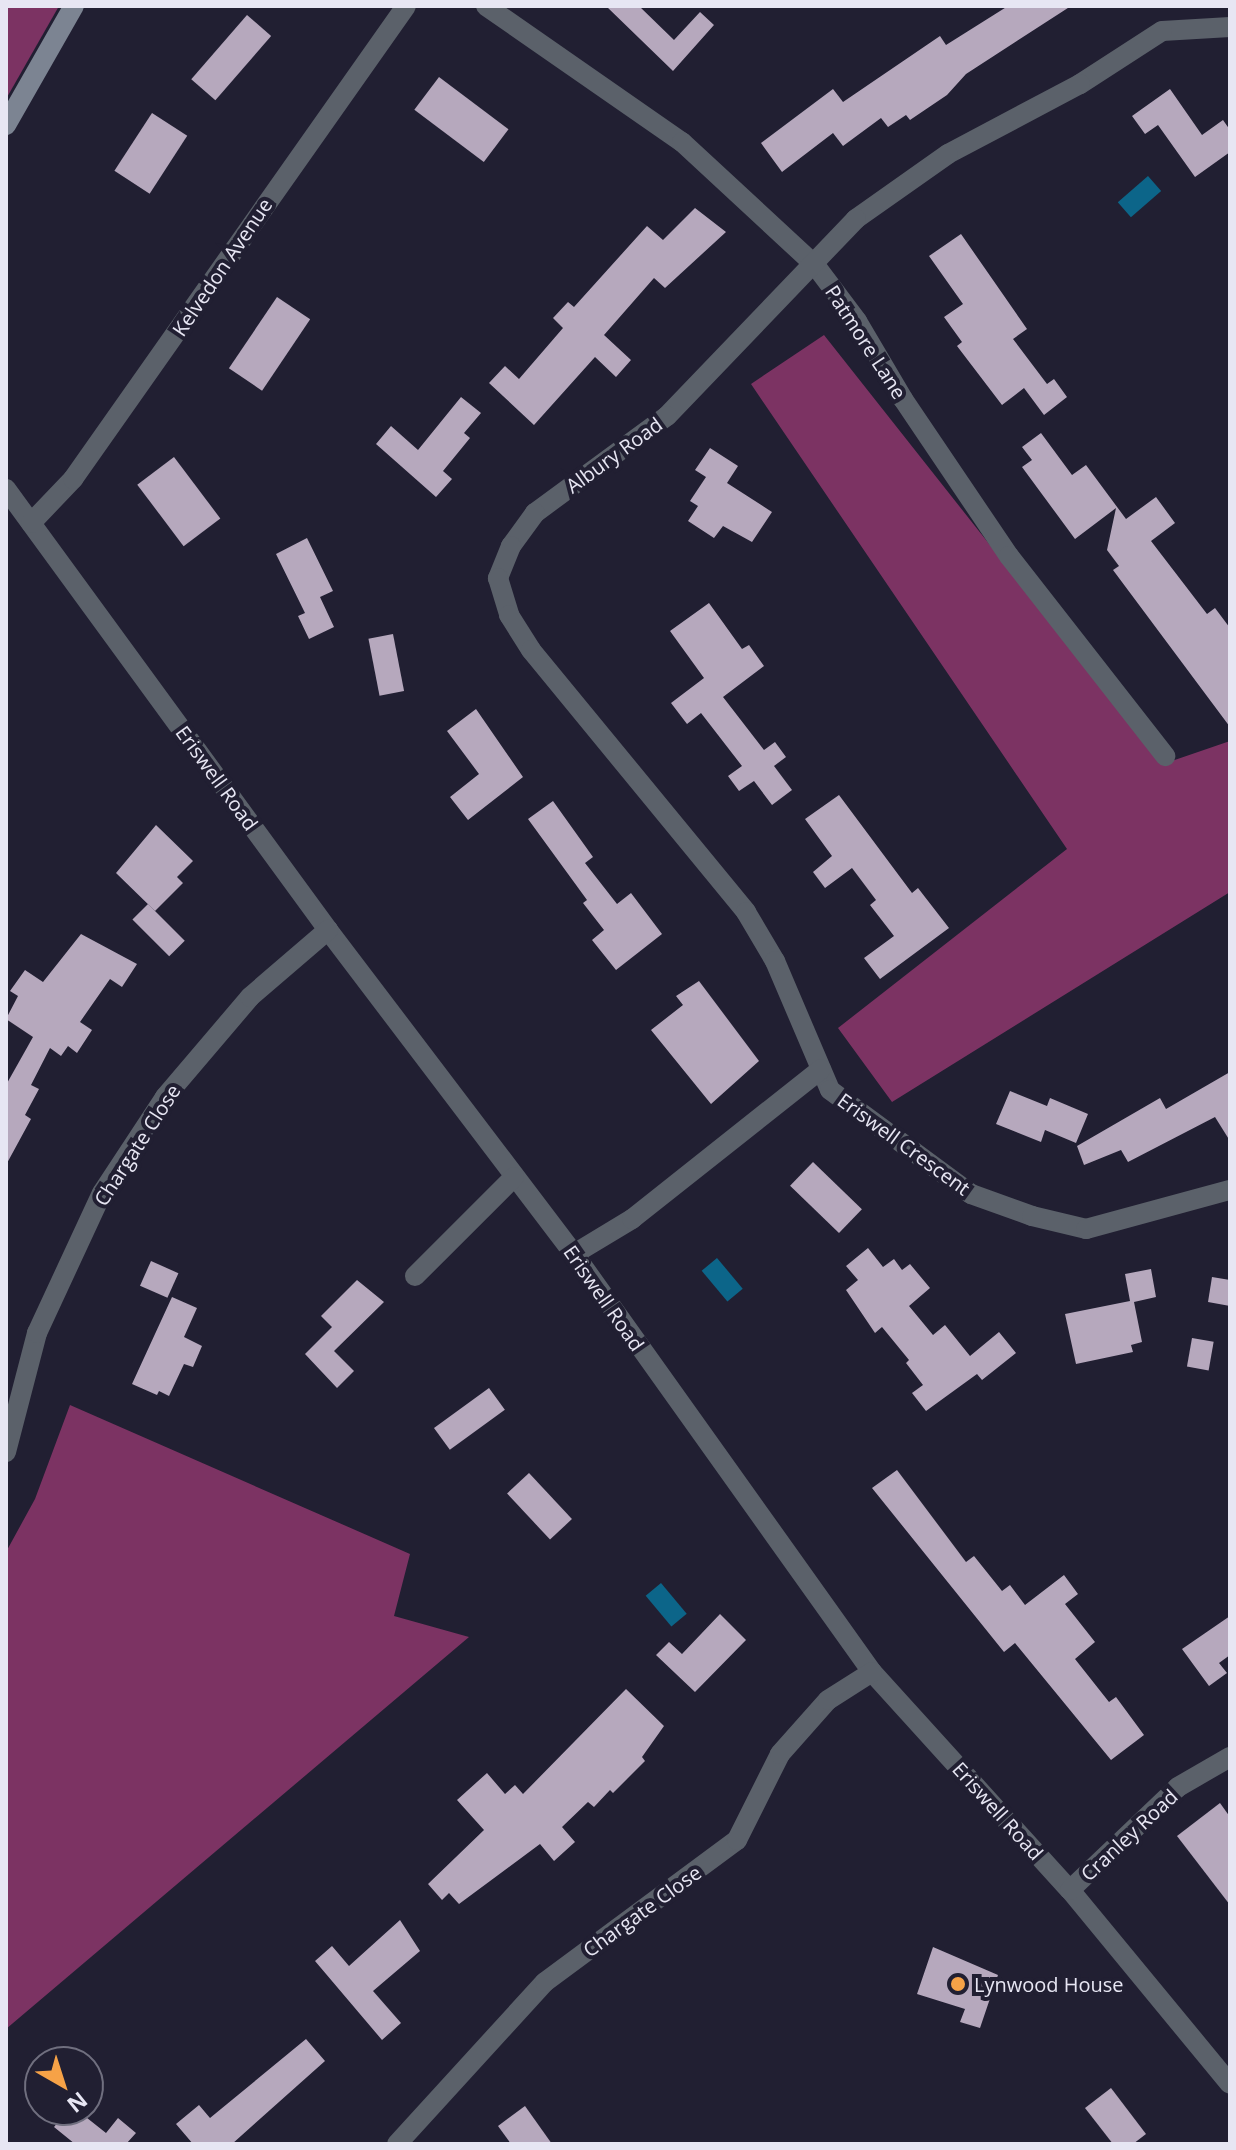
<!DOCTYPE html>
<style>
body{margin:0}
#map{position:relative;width:1236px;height:2150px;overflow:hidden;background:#211f32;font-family:"Open Sans",sans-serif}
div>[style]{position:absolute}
.forest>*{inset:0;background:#7c3363}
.water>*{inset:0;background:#0c6589;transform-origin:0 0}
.building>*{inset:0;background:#b6a8bd;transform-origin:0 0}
.street>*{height:20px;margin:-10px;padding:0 10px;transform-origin:10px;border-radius:10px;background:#5b616a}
.secondary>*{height:20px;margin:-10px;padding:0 10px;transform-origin:10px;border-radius:10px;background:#7c8492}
.dots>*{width:22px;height:22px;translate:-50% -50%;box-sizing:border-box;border:4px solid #211f32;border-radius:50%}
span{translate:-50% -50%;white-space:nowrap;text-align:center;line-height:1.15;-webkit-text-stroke:8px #211f32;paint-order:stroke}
.street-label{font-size:20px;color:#e7e6f3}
.poi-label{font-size:20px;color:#e7e6f3}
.left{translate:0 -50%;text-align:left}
.frame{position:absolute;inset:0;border:8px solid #e7e6f3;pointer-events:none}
.north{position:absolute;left:24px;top:2046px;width:80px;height:80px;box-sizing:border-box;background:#211f32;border:2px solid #706f7f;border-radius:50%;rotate:141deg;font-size:22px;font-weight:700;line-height:32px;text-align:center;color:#e7e6f3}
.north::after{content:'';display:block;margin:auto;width:28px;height:36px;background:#f6a247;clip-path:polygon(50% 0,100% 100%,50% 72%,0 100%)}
</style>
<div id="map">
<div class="forest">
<i style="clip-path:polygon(6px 6px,59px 6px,6px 99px)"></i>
<i style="clip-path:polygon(824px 335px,1163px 764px,1230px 741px,1230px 892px,892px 1102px,838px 1028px,1067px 849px,751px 384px)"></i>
<i style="clip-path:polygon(70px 1405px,410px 1554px,394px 1616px,469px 1637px,6px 2029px,6px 1552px,35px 1499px)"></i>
</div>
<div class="water">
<i style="left:1148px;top:176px;width:20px;height:40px;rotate:49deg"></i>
<i style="left:717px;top:1258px;width:40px;height:20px;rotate:50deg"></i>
<i style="left:661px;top:1583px;width:40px;height:20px;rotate:50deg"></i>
</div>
<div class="building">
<i style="clip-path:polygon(606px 6px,639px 6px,674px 40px,700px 12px,714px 25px,673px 71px)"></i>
<i style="clip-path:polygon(1008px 6px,1071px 6px,966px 74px,947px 95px,910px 120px,906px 115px,888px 127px,881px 118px,843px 146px,833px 133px,782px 172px,761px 143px,833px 89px,843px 102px,940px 36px,946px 45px)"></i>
<i style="left:247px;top:15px;width:32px;height:85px;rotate:41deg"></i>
<i style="left:439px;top:77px;width:87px;height:41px;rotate:37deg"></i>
<i style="clip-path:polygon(1170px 89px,1202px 135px,1223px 120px,1230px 130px,1230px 152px,1195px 177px,1158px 125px,1145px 134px,1132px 116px)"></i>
<i style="left:152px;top:113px;width:42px;height:69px;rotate:33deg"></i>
<i style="clip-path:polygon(695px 208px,726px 232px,665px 288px,654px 278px,604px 335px,631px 360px,616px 377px,595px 357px,534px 425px,489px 383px,505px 366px,519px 379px,563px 328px,553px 318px,568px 302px,574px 307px,647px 226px,663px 240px)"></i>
<i style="clip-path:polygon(961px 234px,1027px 329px,1013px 339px,1047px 384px,1054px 379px,1067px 397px,1044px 415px,1024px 388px,1002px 405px,957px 346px,962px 342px,944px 317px,963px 304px,929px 256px)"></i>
<i style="left:277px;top:297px;width:40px;height:86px;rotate:34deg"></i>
<i style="clip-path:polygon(461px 397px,481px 413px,464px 433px,470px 438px,443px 471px,452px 479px,436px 497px,376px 444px,391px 426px,418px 450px)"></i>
<i style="clip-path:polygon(1041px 433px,1072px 475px,1086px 465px,1126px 519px,1156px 497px,1175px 523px,1151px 541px,1207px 614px,1215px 608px,1230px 628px,1230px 727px,1113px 570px,1119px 566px,1107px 550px,1116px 508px,1075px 539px,1022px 467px,1032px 460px,1022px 447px)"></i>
<i style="clip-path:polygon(710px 448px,738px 466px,727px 483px,772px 512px,752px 542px,723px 526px,714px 538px,688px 521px,698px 506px,690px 501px,706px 477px,695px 470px)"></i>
<i style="left:174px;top:457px;width:77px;height:46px;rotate:53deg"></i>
<i style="clip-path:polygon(307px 538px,333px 591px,320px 597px,334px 627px,309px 639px,298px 616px,305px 613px,276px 554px)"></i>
<i style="clip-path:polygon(709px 603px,742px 649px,749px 645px,764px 666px,723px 697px,764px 750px,775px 742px,786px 757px,774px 766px,792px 790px,772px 805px,754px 781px,739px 791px,728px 776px,742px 766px,701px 713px,687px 724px,671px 703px,704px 678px,670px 631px)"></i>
<i style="left:393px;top:634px;width:58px;height:25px;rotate:79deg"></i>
<i style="clip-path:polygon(476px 709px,523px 777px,468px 820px,450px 797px,479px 774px,447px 731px)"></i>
<i style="clip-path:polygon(839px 795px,912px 893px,918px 888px,949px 928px,880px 979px,864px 958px,894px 936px,870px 905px,876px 900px,852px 868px,825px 888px,813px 872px,832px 856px,805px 819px)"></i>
<i style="clip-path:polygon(553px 801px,593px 857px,585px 863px,617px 904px,631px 893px,662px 934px,616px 970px,592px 940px,604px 930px,583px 903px,587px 900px,528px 819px)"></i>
<i style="clip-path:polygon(156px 825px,193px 861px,177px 877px,183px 883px,155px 911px,116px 873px)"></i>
<i style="left:148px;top:904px;width:52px;height:22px;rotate:45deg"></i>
<i style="clip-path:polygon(81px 934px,137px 964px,122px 987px,110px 979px,80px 1022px,92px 1030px,77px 1053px,68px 1046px,61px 1056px,50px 1048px,31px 1085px,39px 1089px,25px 1115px,31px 1119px,6px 1165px,6px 1085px,33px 1037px,6px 1019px,18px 996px,10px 991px,25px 970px,43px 982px)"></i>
<i style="clip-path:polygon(699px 981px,759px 1061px,711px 1104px,651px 1030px,683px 1005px,676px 996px)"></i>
<i style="clip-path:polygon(1230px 1072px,1230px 1141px,1215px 1117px,1128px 1162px,1121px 1150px,1084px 1165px,1077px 1146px,1160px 1098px,1166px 1109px)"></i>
<i style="clip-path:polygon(1010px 1091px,1047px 1106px,1050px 1098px,1088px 1114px,1076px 1143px,1045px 1130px,1041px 1142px,996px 1124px)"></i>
<i style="left:813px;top:1162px;width:68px;height:33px;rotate:44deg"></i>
<i style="clip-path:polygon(868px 1248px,883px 1267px,894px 1259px,902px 1270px,910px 1264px,930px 1288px,909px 1306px,933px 1335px,945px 1325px,970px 1356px,999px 1332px,1016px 1353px,982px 1380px,977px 1374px,926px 1411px,912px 1393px,923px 1385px,906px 1363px,909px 1360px,882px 1327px,875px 1333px,846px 1290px,858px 1280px,846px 1266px)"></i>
<i style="left:151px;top:1261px;width:30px;height:27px;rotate:24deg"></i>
<i style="clip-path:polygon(1151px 1269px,1156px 1297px,1134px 1302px,1142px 1342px,1131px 1345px,1133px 1352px,1076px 1364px,1065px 1314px,1130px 1301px,1125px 1274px)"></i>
<i style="clip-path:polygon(1212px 1277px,1230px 1280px,1230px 1306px,1208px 1302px)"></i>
<i style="clip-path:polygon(357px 1280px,384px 1302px,334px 1351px,354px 1371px,337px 1388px,305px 1354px,332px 1327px,321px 1316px)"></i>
<i style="clip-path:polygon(172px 1297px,197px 1308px,184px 1337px,202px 1346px,193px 1367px,184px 1364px,169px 1396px,159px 1391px,157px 1395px,132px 1384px)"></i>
<i style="left:1192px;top:1338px;width:22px;height:29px;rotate:10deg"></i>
<i style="left:489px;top:1388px;width:27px;height:68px;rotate:54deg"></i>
<i style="clip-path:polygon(897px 1470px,966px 1562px,974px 1556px,1002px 1591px,1010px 1585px,1025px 1605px,1064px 1575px,1078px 1594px,1065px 1604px,1095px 1642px,1075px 1659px,1109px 1702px,1116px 1697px,1144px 1735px,1111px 1760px,1015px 1643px,1004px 1652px,872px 1488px)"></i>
<i style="left:529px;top:1473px;width:63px;height:30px;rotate:47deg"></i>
<i style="clip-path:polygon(720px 1614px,746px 1640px,695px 1692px,656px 1655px,669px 1642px,682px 1654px)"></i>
<i style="clip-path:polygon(1230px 1616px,1230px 1655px,1219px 1663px,1227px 1673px,1209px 1686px,1182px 1649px)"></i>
<i style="clip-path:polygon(626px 1689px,664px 1726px,642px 1757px,645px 1761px,613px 1793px,610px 1790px,594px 1807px,588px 1802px,562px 1827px,575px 1842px,554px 1861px,540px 1844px,459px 1904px,449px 1893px,442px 1900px,428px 1884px,484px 1830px,457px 1800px,487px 1773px,505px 1794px,515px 1785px,523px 1794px)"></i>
<i style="clip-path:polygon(1220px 1803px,1230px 1817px,1230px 1905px,1177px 1836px)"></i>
<i style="clip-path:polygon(400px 1920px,420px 1951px,373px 1991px,401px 2023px,382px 2040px,315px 1961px,332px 1946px,349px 1966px)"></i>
<i style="clip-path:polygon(933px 1947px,998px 1975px,980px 2028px,960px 2022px,965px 2009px,917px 1994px)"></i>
<i style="clip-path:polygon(306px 2039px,325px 2061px,232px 2144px,193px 2144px,176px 2124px,199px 2105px,210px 2118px)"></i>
<i style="clip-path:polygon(1111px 2088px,1146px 2134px,1133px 2144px,1113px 2144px,1085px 2108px)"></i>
<i style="clip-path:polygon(525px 2106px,552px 2144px,511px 2144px,498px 2126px)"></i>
<i style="clip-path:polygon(68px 2110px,77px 2110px,106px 2133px,118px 2118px,136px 2133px,126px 2144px,75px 2144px,54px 2127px)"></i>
</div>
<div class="street">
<i style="left:486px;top:6px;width:239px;rotate:34.8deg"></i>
<i style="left:682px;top:142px;width:181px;rotate:42.8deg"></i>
<i style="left:815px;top:265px;width:70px;rotate:53.1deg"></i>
<i style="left:857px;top:321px;width:91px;rotate:59.5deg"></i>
<i style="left:903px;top:399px;width:189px;rotate:56deg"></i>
<i style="left:1009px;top:556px;width:254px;rotate:52deg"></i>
<i style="left:1230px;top:27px;width:68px;rotate:176.6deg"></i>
<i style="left:1162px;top:31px;width:98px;rotate:147.1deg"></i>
<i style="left:1080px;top:84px;width:149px;rotate:152.1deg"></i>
<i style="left:948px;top:154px;width:113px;rotate:144.8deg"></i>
<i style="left:856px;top:219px;width:273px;rotate:133.8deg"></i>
<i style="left:667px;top:416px;width:164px;rotate:143.7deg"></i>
<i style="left:535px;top:513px;width:41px;rotate:126deg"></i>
<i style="left:511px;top:546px;width:35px;rotate:112deg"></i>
<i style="left:498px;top:578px;width:39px;rotate:73deg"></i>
<i style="left:509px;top:615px;width:41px;rotate:57.8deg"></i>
<i style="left:531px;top:650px;width:339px;rotate:50.6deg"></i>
<i style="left:746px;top:912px;width:57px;rotate:59.4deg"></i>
<i style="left:775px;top:961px;width:140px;rotate:66.9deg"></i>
<i style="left:830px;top:1090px;width:175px;rotate:36.4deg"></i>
<i style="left:971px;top:1194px;width:65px;rotate:19.8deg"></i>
<i style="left:1032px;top:1216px;width:56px;rotate:13.5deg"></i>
<i style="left:1086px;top:1229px;width:149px;rotate:-15.2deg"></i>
<i style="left:6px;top:489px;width:546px;rotate:53.86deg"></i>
<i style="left:328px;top:930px;width:407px;rotate:52.8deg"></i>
<i style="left:574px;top:1254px;width:513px;rotate:54.51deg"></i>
<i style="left:872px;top:1672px;width:294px;rotate:47.8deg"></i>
<i style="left:1070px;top:1890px;width:251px;rotate:50.5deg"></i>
<i style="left:31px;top:523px;width:61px;rotate:-46.3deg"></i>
<i style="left:73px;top:479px;width:578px;rotate:-54.85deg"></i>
<i style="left:574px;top:1254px;width:68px;rotate:-31.1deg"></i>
<i style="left:632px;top:1219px;width:241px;rotate:-38.4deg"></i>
<i style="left:415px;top:1276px;width:140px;rotate:-45deg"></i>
<i style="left:6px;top:1452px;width:123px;rotate:-75.4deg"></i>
<i style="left:37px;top:1333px;width:154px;rotate:-65.1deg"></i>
<i style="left:102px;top:1193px;width:115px;rotate:-56.7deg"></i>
<i style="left:165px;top:1097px;width:131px;rotate:-49.6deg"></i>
<i style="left:250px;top:997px;width:103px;rotate:-40.7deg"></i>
<i style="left:1070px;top:1890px;width:149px;rotate:-43.6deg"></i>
<i style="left:1178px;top:1787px;width:60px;rotate:-30deg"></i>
<i style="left:397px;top:2144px;width:219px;rotate:-47.6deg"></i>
<i style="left:545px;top:1982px;width:239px;rotate:-36.5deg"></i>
<i style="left:737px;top:1840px;width:96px;rotate:-63.4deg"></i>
<i style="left:780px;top:1754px;width:72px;rotate:-48.4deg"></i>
<i style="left:828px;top:1700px;width:52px;rotate:-32.5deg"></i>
</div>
<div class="secondary">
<i style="left:6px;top:125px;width:137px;rotate:-60.3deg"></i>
</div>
<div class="dots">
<i style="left:958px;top:1984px;background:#f6a247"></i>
</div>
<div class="street-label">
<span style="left:222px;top:267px;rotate:-56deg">Kelvedon Avenue</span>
<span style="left:866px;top:342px;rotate:57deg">Patmore Lane</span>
<span style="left:614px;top:455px;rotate:-36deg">Albury Road</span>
<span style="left:217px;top:778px;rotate:54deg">Eriswell Road</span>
<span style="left:904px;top:1144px;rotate:36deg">Eriswell Crescent</span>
<span style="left:137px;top:1145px;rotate:-57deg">Chargate Close</span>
<span style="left:604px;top:1298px;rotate:55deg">Eriswell Road</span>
<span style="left:998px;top:1811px;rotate:48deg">Eriswell Road</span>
<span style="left:1129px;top:1835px;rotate:-43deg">Cranley Road</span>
<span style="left:642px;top:1911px;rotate:-36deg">Chargate Close</span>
</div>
<div class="poi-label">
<span class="left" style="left:974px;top:1984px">Lynwood House</span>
</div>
<div class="frame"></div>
<div class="north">N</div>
</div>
